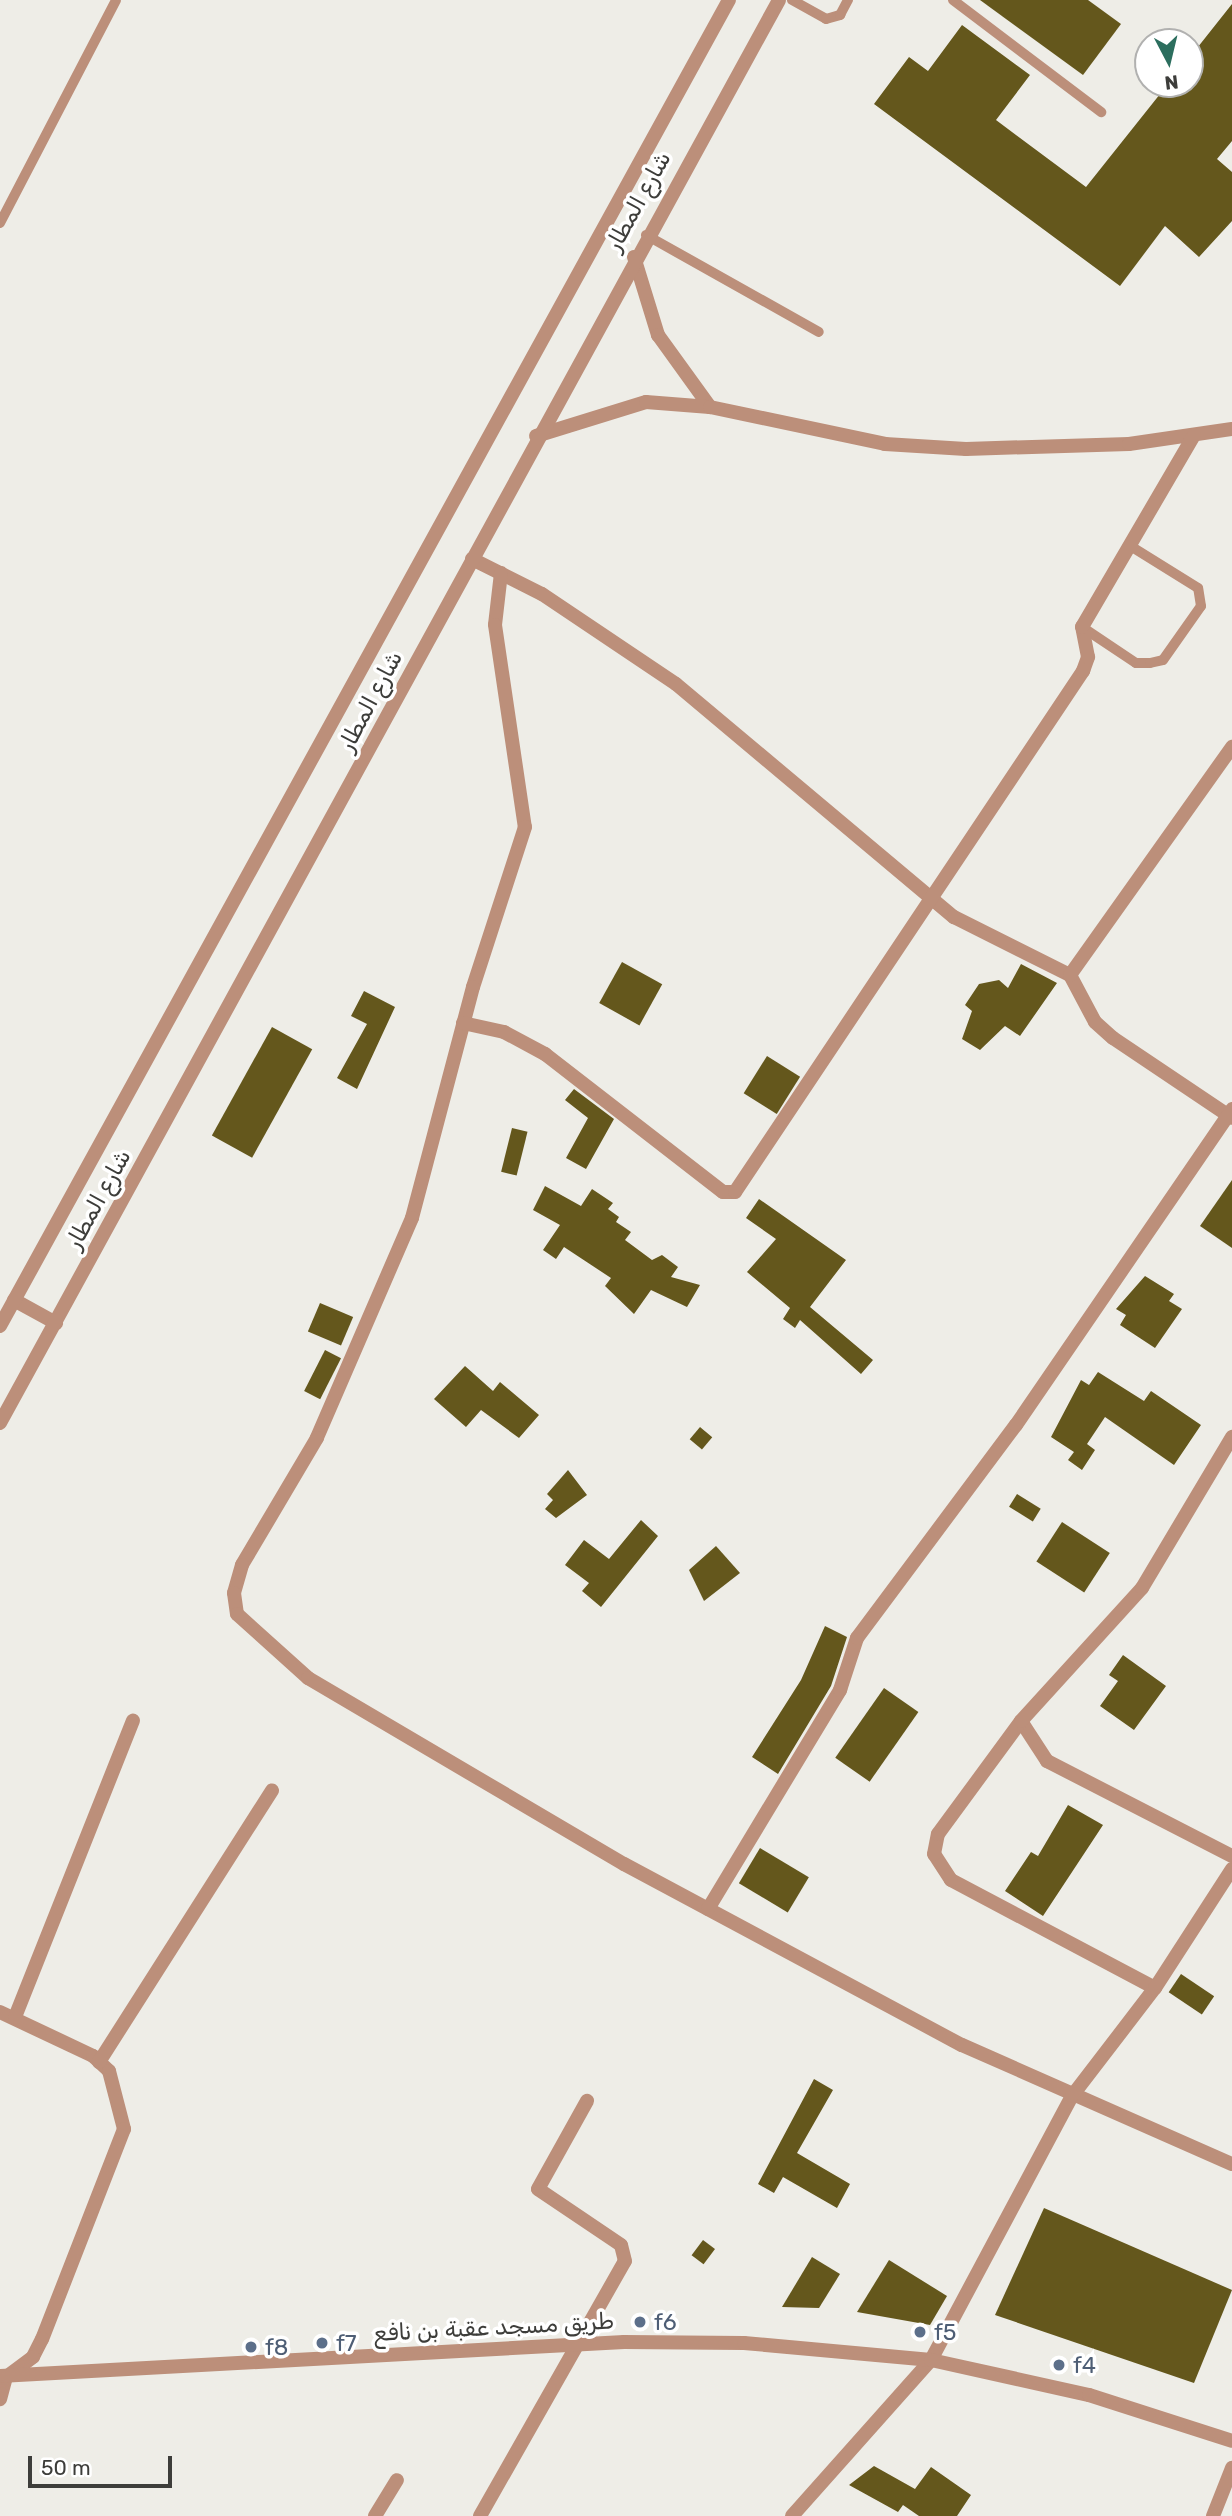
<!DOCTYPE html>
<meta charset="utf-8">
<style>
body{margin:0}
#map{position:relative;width:1232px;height:2516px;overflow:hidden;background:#eeede7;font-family:Rubik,"Noto Sans Arabic",sans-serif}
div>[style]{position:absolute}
.building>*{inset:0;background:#64571c;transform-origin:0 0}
.service>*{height:10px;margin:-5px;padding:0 5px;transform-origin:5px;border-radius:5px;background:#bc8f7a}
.minor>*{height:14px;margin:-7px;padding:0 7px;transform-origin:7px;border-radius:7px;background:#bc8f7a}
.tertiary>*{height:14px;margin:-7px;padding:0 7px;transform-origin:7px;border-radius:7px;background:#bc8f7a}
.dots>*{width:19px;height:19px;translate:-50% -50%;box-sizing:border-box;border:4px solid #fff;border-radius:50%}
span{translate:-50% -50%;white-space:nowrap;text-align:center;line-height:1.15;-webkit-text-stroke:7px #fff;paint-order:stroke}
.street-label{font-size:23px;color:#3d3d3a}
.service-label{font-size:23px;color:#4e5e75}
.left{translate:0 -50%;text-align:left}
.north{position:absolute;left:1134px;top:28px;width:70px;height:70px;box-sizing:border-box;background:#fff;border:2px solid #b1b1b0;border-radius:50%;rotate:173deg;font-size:19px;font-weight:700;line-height:28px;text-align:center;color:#3d3d3a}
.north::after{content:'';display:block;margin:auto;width:24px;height:32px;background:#2c6e5e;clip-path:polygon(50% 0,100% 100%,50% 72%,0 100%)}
.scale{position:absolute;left:28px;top:2456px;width:144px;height:32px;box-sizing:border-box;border:4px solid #3d3d3a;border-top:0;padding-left:9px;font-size:21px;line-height:24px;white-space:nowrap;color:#3d3d3a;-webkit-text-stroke:5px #fff;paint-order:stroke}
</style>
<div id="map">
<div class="building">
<i style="clip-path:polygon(980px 0,1088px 0,1121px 24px,1083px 75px)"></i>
<i style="clip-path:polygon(1232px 4px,1232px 141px,1217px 159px,1232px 172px,1232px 221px,1199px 257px,1165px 226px,1120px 286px,874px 104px,909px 57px,928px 71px,962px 25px,1030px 75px,996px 120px,1086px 187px,1168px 84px,1190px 84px,1190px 57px)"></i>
<i style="left:622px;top:962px;width:46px;height:47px;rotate:29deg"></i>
<i style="clip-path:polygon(1021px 964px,1057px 983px,1020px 1036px,1005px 1026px,980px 1050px,962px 1039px,972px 1011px,965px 1005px,979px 984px,999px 980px,1008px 988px)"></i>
<i style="clip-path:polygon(364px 991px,395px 1007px,357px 1089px,337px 1078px,367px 1024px,351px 1016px)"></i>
<i style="left:272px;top:1027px;width:46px;height:124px;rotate:29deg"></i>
<i style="left:767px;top:1056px;width:39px;height:44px;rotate:32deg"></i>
<i style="clip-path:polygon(574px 1089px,614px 1119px,586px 1169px,566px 1158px,588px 1118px,565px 1100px)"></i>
<i style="left:512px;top:1128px;width:16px;height:45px;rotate:14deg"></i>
<i style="clip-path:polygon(1232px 1180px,1232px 1248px,1200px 1226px)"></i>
<i style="clip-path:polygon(545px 1186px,581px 1206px,592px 1189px,613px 1203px,608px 1209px,619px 1217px,616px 1222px,631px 1232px,625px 1240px,652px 1260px,662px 1255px,678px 1267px,671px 1277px,700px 1285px,687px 1307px,651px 1290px,634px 1314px,605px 1286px,611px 1278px,564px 1247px,556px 1259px,543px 1250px,560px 1225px,533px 1210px)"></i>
<i style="clip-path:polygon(759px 1199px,846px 1260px,810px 1307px,873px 1360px,861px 1374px,800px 1320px,795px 1328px,783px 1319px,790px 1308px,747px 1272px,776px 1239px,746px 1218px)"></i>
<i style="clip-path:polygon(1145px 1276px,1174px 1294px,1169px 1301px,1182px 1309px,1155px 1348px,1120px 1325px,1126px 1315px,1116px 1309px)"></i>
<i style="left:320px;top:1303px;width:36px;height:31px;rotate:23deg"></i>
<i style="left:325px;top:1350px;width:18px;height:46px;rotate:27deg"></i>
<i style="clip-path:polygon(465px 1366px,493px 1391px,500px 1382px,539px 1415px,519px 1438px,481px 1410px,466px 1427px,434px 1399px)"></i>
<i style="clip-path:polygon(1098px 1372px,1144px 1401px,1151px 1391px,1201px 1425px,1174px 1465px,1105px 1417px,1087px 1444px,1095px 1450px,1082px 1470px,1068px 1460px,1074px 1452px,1051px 1437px,1081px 1380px,1089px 1385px)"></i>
<i style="left:700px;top:1427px;width:16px;height:16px;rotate:40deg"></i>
<i style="clip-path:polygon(568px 1470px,587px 1495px,556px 1518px,545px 1509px,553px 1500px,547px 1494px)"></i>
<i style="left:1017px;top:1494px;width:28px;height:15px;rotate:32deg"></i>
<i style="clip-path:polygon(641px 1520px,658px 1536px,601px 1607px,582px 1591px,589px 1583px,565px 1565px,584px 1540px,609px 1559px)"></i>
<i style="left:1062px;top:1522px;width:57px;height:47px;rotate:33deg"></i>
<i style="clip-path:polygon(716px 1546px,740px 1573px,704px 1601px,689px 1570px)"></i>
<i style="clip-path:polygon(825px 1626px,847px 1637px,831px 1686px,778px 1774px,752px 1757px,801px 1680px)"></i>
<i style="clip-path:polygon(1123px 1655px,1166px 1686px,1134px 1730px,1100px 1706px,1118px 1681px,1109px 1675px)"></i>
<i style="left:884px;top:1688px;width:42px;height:85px;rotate:35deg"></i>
<i style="clip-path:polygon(1068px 1805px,1103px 1825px,1043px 1916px,1005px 1891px,1031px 1852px,1038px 1856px)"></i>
<i style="left:760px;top:1848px;width:57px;height:41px;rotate:31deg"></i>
<i style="left:1181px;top:1974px;width:40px;height:22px;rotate:34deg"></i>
<i style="clip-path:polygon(814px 2079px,833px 2090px,797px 2153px,850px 2184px,837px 2208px,783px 2177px,774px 2193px,758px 2184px)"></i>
<i style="clip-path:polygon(1044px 2208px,1232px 2290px,1194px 2383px,995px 2315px)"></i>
<i style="left:703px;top:2240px;width:15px;height:19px;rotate:37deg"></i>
<i style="clip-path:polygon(812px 2257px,840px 2274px,819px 2308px,782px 2307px)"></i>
<i style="clip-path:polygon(889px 2260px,947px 2296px,930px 2325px,857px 2312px)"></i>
<i style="clip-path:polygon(874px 2466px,915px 2489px,931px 2467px,971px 2495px,957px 2516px,919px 2516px,903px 2505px,898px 2512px,849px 2485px)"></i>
</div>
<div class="service">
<i style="left:792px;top:0;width:39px;rotate:29deg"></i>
<i style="left:826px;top:19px;width:15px;rotate:-16deg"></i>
<i style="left:840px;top:15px;width:17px;rotate:-62deg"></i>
<i style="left:953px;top:0;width:186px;rotate:37.1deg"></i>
<i style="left:0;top:223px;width:251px;rotate:-62.5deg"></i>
<i style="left:646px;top:235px;width:198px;rotate:29.3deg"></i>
<i style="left:1082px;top:627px;width:65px;rotate:33.7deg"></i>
<i style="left:1136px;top:663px;width:14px"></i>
<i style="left:1150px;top:663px;width:13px;rotate:-13deg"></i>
<i style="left:1163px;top:660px;width:66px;rotate:-54.9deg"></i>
<i style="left:1201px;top:606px;width:18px;rotate:-99deg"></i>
<i style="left:1198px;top:588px;width:81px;rotate:-148.1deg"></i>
</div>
<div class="minor">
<i style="left:634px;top:257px;width:82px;rotate:72.9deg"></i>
<i style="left:658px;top:335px;width:89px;rotate:54.2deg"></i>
<i style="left:536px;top:436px;width:115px;rotate:-17.2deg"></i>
<i style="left:646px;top:402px;width:64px;rotate:4.5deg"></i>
<i style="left:710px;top:407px;width:179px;rotate:11.9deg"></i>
<i style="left:885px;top:444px;width:81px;rotate:3.5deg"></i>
<i style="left:966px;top:449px;width:163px;rotate:-1.8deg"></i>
<i style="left:1129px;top:444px;width:104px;rotate:-8.3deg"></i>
<i style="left:472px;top:559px;width:78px;rotate:26.6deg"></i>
<i style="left:542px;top:594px;width:161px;rotate:33.9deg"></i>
<i style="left:676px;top:684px;width:363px;rotate:40deg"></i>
<i style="left:954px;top:917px;width:130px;rotate:26.6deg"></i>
<i style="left:1070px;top:975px;width:53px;rotate:62deg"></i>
<i style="left:1095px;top:1022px;width:24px;rotate:42deg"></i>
<i style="left:1113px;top:1038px;width:143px;rotate:33.9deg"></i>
<i style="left:501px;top:573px;width:52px;rotate:96.6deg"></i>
<i style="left:495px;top:625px;width:204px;rotate:81.6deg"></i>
<i style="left:525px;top:827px;width:168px;rotate:108deg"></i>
<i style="left:473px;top:987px;width:239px;rotate:104.8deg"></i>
<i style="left:412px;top:1218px;width:240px;rotate:113.4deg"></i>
<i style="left:317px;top:1438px;width:147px;rotate:120.6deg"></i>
<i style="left:242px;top:1565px;width:29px;rotate:106deg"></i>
<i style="left:234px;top:1593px;width:21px;rotate:82deg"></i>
<i style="left:237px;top:1614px;width:96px;rotate:42deg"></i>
<i style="left:308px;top:1678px;width:367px;rotate:30.5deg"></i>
<i style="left:624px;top:1864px;width:383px;rotate:28.2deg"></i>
<i style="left:962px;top:2045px;width:295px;rotate:23.8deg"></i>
<i style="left:1070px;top:975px;width:280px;rotate:-54.6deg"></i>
<i style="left:463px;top:1023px;width:42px;rotate:12.4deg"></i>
<i style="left:504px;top:1032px;width:47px;rotate:28.2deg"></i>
<i style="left:545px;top:1054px;width:225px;rotate:37.8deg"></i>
<i style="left:723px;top:1192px;width:12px"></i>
<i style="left:735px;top:1192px;width:627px;rotate:-56.26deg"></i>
<i style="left:1083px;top:671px;width:15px;rotate:-70deg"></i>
<i style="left:1088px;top:657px;width:31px;rotate:-101deg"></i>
<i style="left:1082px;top:627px;width:222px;rotate:-59.7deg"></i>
<i style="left:1021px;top:1721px;width:48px;rotate:57deg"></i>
<i style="left:1047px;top:1761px;width:208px;rotate:27.2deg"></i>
<i style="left:708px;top:1909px;width:256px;rotate:-58.9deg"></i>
<i style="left:840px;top:1690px;width:55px;rotate:-71.9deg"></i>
<i style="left:857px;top:1638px;width:266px;rotate:-53.3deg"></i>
<i style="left:1016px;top:1425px;width:383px;rotate:-55.6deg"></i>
<i style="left:1155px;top:1988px;width:231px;rotate:-152.1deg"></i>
<i style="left:951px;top:1880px;width:31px;rotate:-123deg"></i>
<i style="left:934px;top:1854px;width:20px;rotate:-79deg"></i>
<i style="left:938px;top:1834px;width:140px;rotate:-53.7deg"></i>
<i style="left:1021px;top:1721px;width:180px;rotate:-47.7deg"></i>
<i style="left:1142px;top:1588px;width:176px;rotate:-59.2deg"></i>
<i style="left:0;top:2012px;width:103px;rotate:25.3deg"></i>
<i style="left:93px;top:2056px;width:22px;rotate:43deg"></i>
<i style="left:109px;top:2071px;width:60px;rotate:75.5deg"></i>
<i style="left:124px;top:2129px;width:225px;rotate:111.3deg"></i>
<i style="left:42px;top:2339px;width:20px;rotate:117deg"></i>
<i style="left:33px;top:2357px;width:34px;rotate:143deg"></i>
<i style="left:6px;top:2377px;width:23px;rotate:105deg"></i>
<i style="left:15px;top:2017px;width:319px;rotate:-68.3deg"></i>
<i style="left:99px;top:2062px;width:322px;rotate:-57.5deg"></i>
<i style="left:375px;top:2516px;width:42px;rotate:-58.6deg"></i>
<i style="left:480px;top:2516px;width:293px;rotate:-60.4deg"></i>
<i style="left:625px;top:2261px;width:16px;rotate:-104deg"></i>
<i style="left:621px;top:2245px;width:100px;rotate:-146deg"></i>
<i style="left:538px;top:2189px;width:101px;rotate:-60.9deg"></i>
<i style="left:792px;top:2516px;width:209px;rotate:-48.3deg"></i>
<i style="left:931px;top:2360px;width:299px;rotate:-61.9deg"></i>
<i style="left:1072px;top:2096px;width:136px;rotate:-52.5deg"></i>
<i style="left:1155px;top:1988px;width:142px;rotate:-57.1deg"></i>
<i style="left:1213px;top:2516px;width:52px;rotate:-68.4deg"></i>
</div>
<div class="tertiary">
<i style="left:14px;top:1300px;width:48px;rotate:28.7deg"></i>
<i style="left:0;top:1326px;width:1513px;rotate:-61.2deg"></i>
<i style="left:0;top:1423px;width:1622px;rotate:-61.3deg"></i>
<i style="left:0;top:2376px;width:625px;rotate:-3.12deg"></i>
<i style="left:624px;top:2342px;width:120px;rotate:0.5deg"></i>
<i style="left:744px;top:2343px;width:188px;rotate:5.2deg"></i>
<i style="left:931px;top:2360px;width:162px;rotate:12.5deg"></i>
<i style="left:1089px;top:2395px;width:150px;rotate:17.8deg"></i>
</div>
<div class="dots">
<i style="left:640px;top:2322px;background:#5c6f8a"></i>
<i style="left:920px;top:2332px;background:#5c6f8a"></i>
<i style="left:322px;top:2343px;background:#5c6f8a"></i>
<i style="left:251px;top:2347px;background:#5c6f8a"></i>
<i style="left:1059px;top:2365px;background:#5c6f8a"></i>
</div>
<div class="street-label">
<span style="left:638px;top:201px;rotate:-61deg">شارع المطار</span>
<span style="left:370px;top:701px;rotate:-62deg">شارع المطار</span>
<span style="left:98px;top:1199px;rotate:-61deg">شارع المطار</span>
<span style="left:494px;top:2327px;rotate:-3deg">طريق مسجد عقبة بن نافع</span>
</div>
<div class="service-label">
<span class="left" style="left:654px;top:2322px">f6</span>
<span class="left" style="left:934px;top:2332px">f5</span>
<span class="left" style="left:336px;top:2343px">f7</span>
<span class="left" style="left:265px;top:2347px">f8</span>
<span class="left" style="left:1073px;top:2365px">f4</span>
</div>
<div class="north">N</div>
<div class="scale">50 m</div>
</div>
